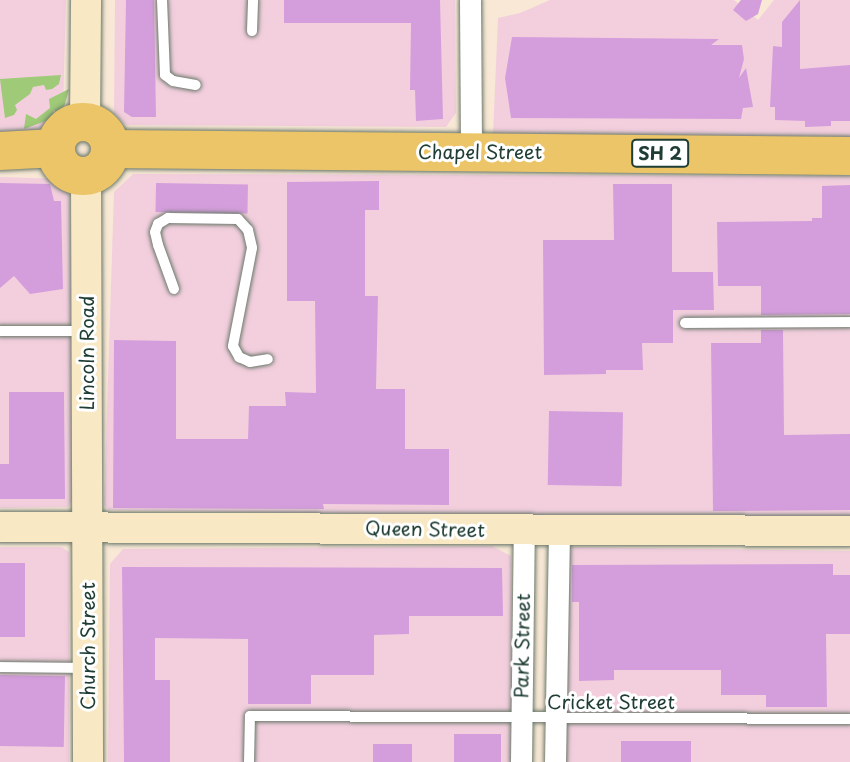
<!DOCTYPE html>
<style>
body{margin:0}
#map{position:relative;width:850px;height:762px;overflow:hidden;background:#f8e8d5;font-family:"Playpen Sans",sans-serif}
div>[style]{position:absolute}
.built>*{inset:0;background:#f3cfde}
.green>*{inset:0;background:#9fca77}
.building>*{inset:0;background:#d49edc;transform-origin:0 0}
.roads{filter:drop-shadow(0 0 2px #6b796c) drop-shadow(0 0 2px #6b796c)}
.lane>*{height:10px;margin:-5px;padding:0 5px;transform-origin:5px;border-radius:5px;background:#fff}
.street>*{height:21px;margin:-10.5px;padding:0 10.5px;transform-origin:10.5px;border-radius:10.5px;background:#fff}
.secondary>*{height:30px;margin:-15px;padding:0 15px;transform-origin:15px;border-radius:15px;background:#f8e8c3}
.highway>*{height:38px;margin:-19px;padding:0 19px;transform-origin:19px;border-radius:19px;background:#edc569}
.highway>.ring{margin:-19px;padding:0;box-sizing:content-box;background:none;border:38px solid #edc569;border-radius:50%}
span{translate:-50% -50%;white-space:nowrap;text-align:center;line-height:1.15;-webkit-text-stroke:6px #fff;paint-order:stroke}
.shield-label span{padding:2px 5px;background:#fff;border:2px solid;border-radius:5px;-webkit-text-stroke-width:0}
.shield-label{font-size:18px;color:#1f3d34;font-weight:700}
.street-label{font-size:19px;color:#1f3d34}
</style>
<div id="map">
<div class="built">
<i style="clip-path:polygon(0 0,66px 0,63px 108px,52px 122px,32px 132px,0 132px)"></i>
<i style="clip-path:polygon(115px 0,455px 0,456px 113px,446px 127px,126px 125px,114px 113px)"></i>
<i style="clip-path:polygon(550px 0,734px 0,758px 20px,774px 0,850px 0,850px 137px,493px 134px,498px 18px,520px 13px)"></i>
<i style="clip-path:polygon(133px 174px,850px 176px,850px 521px,109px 510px,104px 505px,114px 192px)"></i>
<i style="clip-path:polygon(0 177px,63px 179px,70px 198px,73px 500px,68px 507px,0 508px)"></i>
<i style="clip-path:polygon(492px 546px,511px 556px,512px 762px,108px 762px,110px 564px,123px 549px)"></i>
<i style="clip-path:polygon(0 547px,61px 547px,69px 552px,69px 762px,0 762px)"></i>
<i style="clip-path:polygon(571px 547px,850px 551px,850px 762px,566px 762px,565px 554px)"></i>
</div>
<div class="green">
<i style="clip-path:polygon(61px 75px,59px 84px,52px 89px,46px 90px,44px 85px,33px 87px,30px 94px,15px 105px,17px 110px,14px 115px,5px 118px,0 79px)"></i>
<i style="clip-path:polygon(69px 89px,65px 104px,58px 114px,54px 110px,51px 119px,24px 129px,26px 114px,36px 119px,50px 108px,49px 99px)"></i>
</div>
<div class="building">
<i style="clip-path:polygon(126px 0,154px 0,156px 117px,132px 117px,124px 112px)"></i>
<i style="clip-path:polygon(284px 0,440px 0,443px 119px,416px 121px,415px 90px,410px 90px,411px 23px,284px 23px)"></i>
<i style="clip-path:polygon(741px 0,762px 0,758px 14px,746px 21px,733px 10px)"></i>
<i style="clip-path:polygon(800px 0,800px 69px,850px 65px,850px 121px,831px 121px,831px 126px,805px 127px,805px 121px,775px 120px,775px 107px,770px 107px,773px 46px,782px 47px,782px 22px)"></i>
<i style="clip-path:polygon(512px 37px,719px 39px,711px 45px,742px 45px,744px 59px,739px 78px,746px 68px,753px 107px,743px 108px,741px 119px,511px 118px,505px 78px)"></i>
<i style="clip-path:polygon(379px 181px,379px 210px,365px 210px,365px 296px,378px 296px,376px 389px,405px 389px,405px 449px,449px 449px,449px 505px,323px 504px,324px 509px,113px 508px,114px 340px,176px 341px,176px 439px,248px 439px,249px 406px,286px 406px,285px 392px,316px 393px,315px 301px,287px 301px,287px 182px)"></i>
<i style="clip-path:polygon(0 183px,50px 184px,54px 201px,61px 201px,63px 289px,30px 294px,14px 276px,0 288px)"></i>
<i style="left:156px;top:183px;width:92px;height:29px;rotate:1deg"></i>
<i style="clip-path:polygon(613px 184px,672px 184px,672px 272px,713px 272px,714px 310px,673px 310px,673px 343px,642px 343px,643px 370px,606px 370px,606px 374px,544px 375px,543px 240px,614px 240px)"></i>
<i style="clip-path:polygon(850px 185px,850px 314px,761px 315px,761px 286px,718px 286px,717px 222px,812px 221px,812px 218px,822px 218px,822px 186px)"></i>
<i style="clip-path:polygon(761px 330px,783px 330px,784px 435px,850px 434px,850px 510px,713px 511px,711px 343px,761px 343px)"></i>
<i style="clip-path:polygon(9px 392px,64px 392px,65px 499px,0 499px,0 464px,9px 464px)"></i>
<i style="left:549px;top:411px;width:74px;height:74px;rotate:1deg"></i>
<i style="left:0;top:563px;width:25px;height:74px"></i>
<i style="clip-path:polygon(833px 564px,833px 575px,850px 575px,850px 634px,826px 634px,827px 707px,766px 707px,766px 695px,721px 695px,721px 670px,614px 670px,614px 680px,579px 681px,579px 602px,572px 602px,572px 565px)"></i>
<i style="clip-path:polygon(122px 567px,502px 568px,503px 616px,409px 616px,409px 634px,374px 635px,374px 675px,311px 675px,311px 704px,248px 704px,248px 639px,155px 638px,155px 680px,170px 680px,170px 762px,124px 762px)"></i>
<i style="left:0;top:675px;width:65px;height:71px;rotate:1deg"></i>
<i style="left:454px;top:734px;width:47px;height:28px"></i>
<i style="left:621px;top:741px;width:70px;height:21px"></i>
<i style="left:373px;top:744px;width:39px;height:18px"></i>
</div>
<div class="roads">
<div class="lane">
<i style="left:162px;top:0;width:75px;rotate:87.7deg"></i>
<i style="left:165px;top:75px;width:10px;rotate:37deg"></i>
<i style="left:173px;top:81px;width:23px;rotate:10deg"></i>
<i style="left:252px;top:31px;width:31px;rotate:-88deg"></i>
<i style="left:174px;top:289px;width:47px;rotate:-110deg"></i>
<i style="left:158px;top:245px;width:13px;rotate:-103deg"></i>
<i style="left:155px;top:232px;width:9px;rotate:-69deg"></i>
<i style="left:158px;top:224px;width:12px;rotate:-31deg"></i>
<i style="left:168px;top:218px;width:70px;rotate:0.8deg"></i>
<i style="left:238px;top:219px;width:15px;rotate:48deg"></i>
<i style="left:248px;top:230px;width:18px;rotate:77deg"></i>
<i style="left:252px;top:248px;width:100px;rotate:101deg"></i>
<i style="left:233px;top:346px;width:13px;rotate:61deg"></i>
<i style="left:239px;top:357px;width:12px;rotate:24deg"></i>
<i style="left:250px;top:362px;width:18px;rotate:-9deg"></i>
<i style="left:685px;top:323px;width:165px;rotate:-0.3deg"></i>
<i style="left:0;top:331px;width:85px"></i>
<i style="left:0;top:667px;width:85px;rotate:0.7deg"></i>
<i style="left:249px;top:762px;width:46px;rotate:-88.8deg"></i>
<i style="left:250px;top:716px;width:600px;rotate:0.29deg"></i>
</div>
<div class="street">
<i style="left:470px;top:0;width:152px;rotate:89.6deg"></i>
<i style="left:521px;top:762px;width:232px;rotate:-89.3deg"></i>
<i style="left:555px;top:762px;width:232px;rotate:-89deg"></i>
</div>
<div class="secondary">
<i style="left:85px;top:121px;width:121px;rotate:-89.5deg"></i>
<i style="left:86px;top:176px;width:586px;rotate:89.8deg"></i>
<i style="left:0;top:527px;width:850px;rotate:0.27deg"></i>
</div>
<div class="highway">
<i class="ring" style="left:56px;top:122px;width:16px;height:16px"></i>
<i style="left:111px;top:149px;width:739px;rotate:0.54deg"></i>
<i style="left:0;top:151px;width:56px;rotate:-3.1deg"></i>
</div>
</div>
<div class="shield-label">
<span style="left:660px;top:153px">SH 2</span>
</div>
<div class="street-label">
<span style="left:480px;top:152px">Chapel Street</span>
<span style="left:87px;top:353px;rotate:-90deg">Lincoln Road</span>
<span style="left:425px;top:529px;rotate:1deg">Queen Street</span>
<span style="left:88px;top:646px;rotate:-90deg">Church Street</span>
<span style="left:522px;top:646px;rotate:-89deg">Park Street</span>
<span style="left:611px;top:702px">Cricket Street</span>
</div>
</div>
